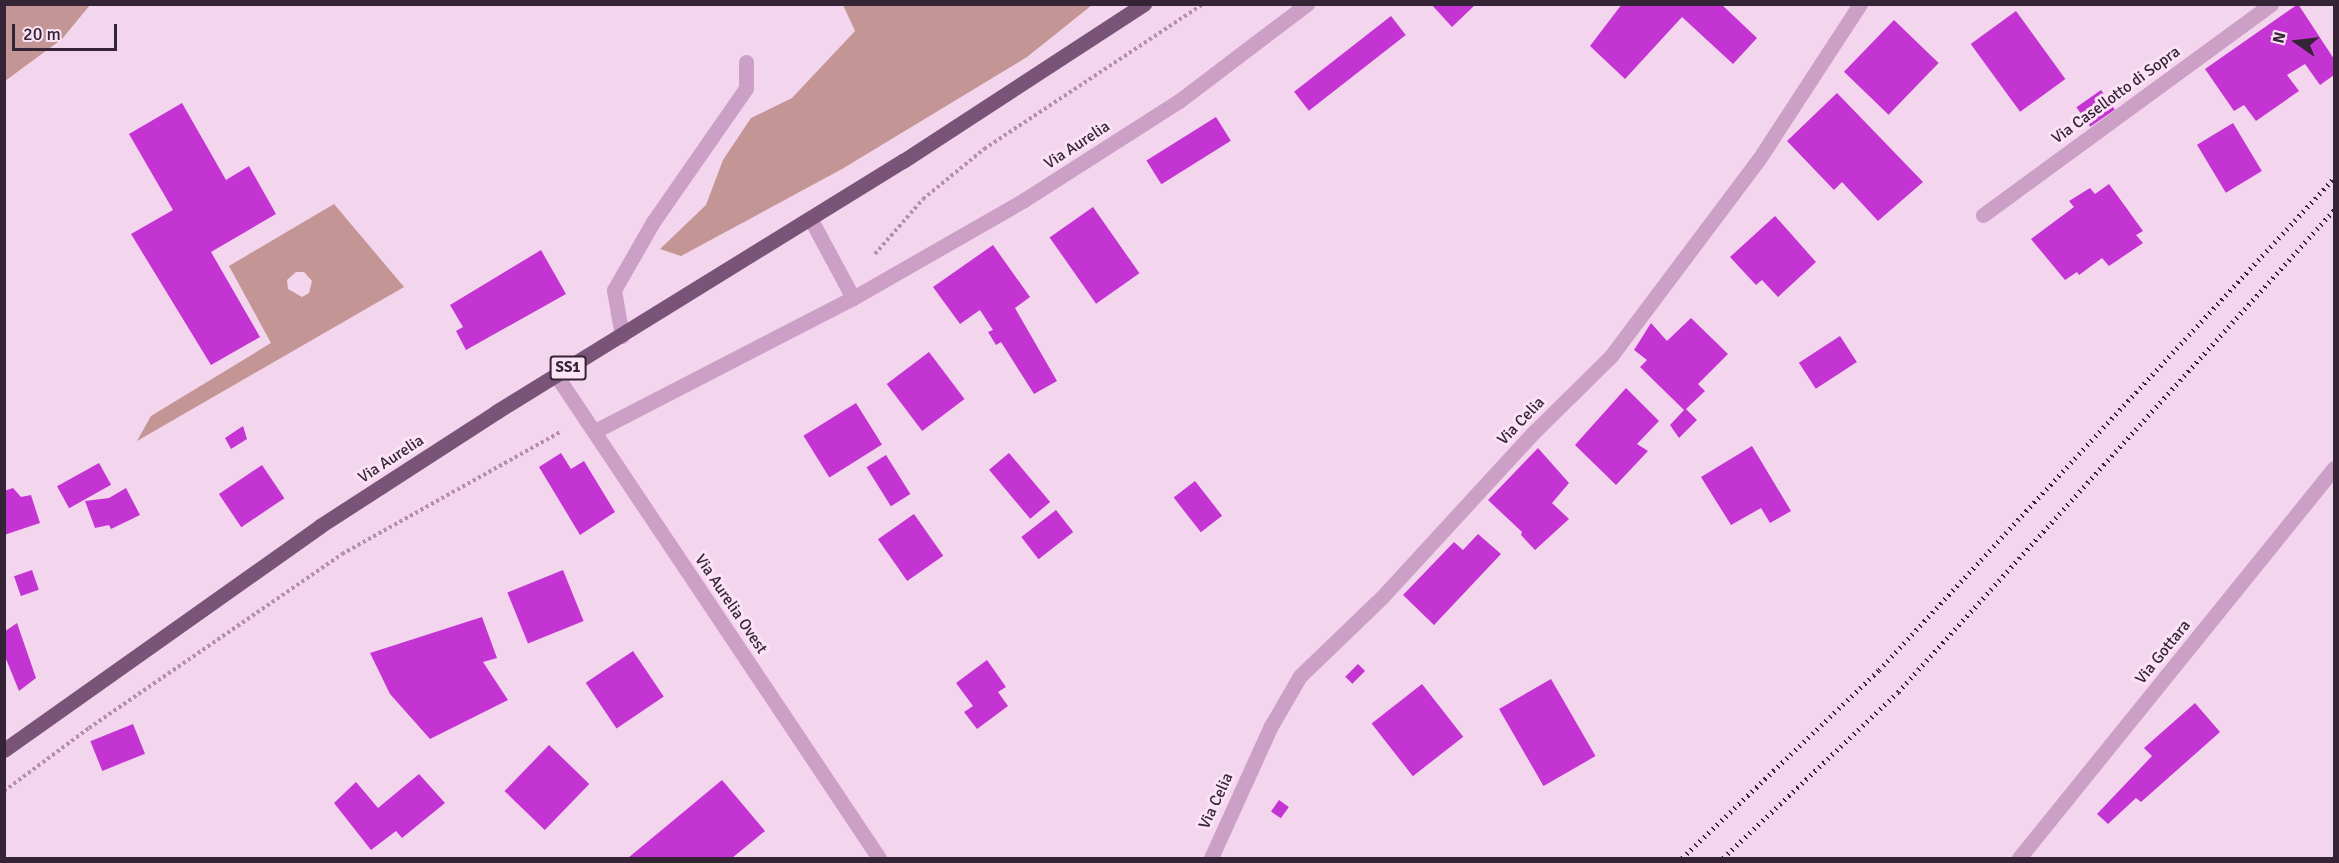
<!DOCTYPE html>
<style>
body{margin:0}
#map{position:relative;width:2339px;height:863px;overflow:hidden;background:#f3d5ed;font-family:Signika,sans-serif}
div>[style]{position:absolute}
.green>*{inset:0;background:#c39594}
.building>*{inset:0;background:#c434d2;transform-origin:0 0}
.path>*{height:4px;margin-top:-2px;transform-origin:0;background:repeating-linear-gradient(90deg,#b88bb3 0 3px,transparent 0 6px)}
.lane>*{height:15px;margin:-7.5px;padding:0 7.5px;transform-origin:7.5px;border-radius:7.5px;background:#cca0c6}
.street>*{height:15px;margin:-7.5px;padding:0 7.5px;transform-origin:7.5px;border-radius:7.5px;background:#cca0c6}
.primary>*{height:15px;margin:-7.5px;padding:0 7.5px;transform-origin:7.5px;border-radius:7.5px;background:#795478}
.rail>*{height:4.5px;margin-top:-2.25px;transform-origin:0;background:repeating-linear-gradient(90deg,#352435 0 1.5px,transparent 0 6px)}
span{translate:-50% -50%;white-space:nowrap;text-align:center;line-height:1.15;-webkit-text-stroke:6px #fbe2f5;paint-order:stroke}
.shield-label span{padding:2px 4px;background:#fbe2f5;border:2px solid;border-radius:4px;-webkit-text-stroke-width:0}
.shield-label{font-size:15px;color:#352435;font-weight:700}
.street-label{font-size:16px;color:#352435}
.frame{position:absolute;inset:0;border:6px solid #352435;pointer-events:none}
.north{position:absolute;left:2267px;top:12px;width:60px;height:60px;-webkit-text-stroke:4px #fbe2f5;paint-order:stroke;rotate:284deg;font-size:16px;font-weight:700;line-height:24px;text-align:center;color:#352435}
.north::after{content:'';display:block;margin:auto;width:21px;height:27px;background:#352435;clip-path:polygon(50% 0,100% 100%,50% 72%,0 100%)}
.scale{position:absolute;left:12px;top:24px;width:105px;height:27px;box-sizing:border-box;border:3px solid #352435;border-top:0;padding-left:8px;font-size:18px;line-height:21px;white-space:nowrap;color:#352435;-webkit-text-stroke:4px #fbe2f5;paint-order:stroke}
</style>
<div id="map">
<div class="green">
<i style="clip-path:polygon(5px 4px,90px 4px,90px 5px,62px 39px,5px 81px)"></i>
<i style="clip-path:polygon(843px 5px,1092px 5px,1027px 57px,842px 169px,681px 256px,660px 249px,706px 205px,723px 160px,751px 118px,792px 98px,855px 31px)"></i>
<i style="clip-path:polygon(evenodd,334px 204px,404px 287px,137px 441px,151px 416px,271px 343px,229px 266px,334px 204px,296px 272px,304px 272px,312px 281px,309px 293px,302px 297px,288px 289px,287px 280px,296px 272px)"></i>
</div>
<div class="building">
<i style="clip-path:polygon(1431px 4px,1476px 4px,1452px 27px)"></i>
<i style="clip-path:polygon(1622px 4px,1721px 4px,1757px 38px,1733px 64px,1682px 17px,1625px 79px,1590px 46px)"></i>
<i style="clip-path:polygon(2298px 4px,2334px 59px,2334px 75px,2320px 85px,2305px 64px,2287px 75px,2299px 91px,2256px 121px,2244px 105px,2234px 111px,2205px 69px)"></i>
<i style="left:2016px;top:11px;width:84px;height:56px;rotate:54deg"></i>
<i style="left:1391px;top:16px;width:24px;height:123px;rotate:52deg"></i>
<i style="left:1894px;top:20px;width:62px;height:72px;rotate:44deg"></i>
<i style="left:2101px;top:90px;width:24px;height:30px;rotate:55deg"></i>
<i style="clip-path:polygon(1837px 93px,1923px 182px,1878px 221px,1842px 182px,1834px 190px,1787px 141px)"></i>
<i style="clip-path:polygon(182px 103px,226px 180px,249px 166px,276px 214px,211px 252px,260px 337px,211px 365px,131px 234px,173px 210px,129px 134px)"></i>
<i style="left:1216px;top:117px;width:28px;height:82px;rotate:58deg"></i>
<i style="left:2233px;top:123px;width:56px;height:42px;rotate:59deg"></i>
<i style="clip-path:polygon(2109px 184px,2143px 231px,2136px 235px,2143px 243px,2109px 266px,2102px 258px,2079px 275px,2077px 272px,2065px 280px,2031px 239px,2074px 207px,2069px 201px,2090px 188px,2095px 194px)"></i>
<i style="left:1093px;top:207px;width:81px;height:53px;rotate:55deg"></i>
<i style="clip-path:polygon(1775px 216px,1816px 262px,1778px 297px,1762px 280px,1756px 285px,1730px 257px)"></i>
<i style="clip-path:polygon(993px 245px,1030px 297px,1015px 308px,1057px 381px,1034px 394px,1001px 342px,996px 345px,988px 332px,993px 330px,980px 310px,960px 324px,933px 287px)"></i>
<i style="clip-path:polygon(541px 250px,566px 294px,466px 350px,456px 331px,463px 327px,450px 305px)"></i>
<i style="clip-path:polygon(1691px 318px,1728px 354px,1698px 384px,1705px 391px,1686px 409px,1697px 420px,1679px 438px,1670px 425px,1684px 410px,1640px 367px,1647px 360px,1634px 350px,1651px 323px,1667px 341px)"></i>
<i style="left:1840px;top:336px;width:31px;height:49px;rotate:57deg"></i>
<i style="left:929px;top:352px;width:59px;height:53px;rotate:53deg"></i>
<i style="clip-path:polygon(1626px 388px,1659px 421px,1637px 444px,1648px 451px,1616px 485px,1575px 445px)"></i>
<i style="left:856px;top:403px;width:49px;height:62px;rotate:58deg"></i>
<i style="clip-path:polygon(243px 426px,247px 439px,231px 449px,225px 438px)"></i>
<i style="clip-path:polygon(1752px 446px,1791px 511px,1770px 523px,1761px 508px,1731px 525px,1701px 477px)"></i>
<i style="clip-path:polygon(1538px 448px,1569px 483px,1552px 503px,1569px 519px,1535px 550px,1521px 535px,1522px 532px,1488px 500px)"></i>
<i style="clip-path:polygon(561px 453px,571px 469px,584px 461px,615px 512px,580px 535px,539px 467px)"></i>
<i style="left:1009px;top:453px;width:64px;height:26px;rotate:50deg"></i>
<i style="left:886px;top:455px;width:46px;height:23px;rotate:58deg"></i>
<i style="left:99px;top:463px;width:25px;height:48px;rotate:61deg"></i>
<i style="left:262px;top:465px;width:40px;height:52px;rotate:56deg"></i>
<i style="left:1195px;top:481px;width:44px;height:27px;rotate:52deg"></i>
<i style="clip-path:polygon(13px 488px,21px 497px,31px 495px,40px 523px,4px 535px,4px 491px)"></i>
<i style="clip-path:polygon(126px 488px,140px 515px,111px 529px,109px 525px,95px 528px,85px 501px,109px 498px)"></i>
<i style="left:1056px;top:510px;width:28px;height:44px;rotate:52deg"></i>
<i style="left:914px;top:514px;width:51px;height:44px;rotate:55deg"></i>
<i style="clip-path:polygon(1478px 534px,1501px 554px,1434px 625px,1403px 595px,1454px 542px,1463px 550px)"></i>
<i style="left:32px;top:570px;width:21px;height:19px;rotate:71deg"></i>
<i style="left:563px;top:570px;width:55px;height:60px;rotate:68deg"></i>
<i style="clip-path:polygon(482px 617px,497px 658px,483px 662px,508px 700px,430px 739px,390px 694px,370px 653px)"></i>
<i style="clip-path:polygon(17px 623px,36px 678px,19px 691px,4px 654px,4px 632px)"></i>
<i style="left:633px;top:651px;width:55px;height:57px;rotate:56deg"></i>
<i style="clip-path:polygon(987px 660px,1006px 687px,998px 692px,1008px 706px,977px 729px,964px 712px,973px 706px,956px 683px)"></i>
<i style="left:1358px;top:664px;width:10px;height:18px;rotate:45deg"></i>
<i style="left:1551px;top:679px;width:89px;height:60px;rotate:60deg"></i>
<i style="left:1422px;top:684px;width:67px;height:64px;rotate:52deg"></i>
<i style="clip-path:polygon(2195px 703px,2220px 732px,2141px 802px,2136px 798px,2108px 824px,2097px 814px,2152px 756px,2144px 748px)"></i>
<i style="left:133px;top:724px;width:32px;height:46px;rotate:68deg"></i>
<i style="left:549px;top:745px;width:56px;height:64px;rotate:44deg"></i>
<i style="clip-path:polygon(419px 774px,445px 803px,402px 838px,396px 831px,371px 850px,334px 803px,356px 782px,378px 808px)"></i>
<i style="clip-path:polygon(722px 780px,765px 831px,732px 858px,628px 858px)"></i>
<i style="left:1279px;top:800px;width:12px;height:14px;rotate:35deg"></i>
</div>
<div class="path">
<i style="left:875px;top:254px;width:73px;rotate:-48.9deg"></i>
<i style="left:923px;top:199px;width:79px;rotate:-39.3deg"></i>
<i style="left:984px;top:149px;width:263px;rotate:-33.5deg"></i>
<i style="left:4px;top:791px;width:106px;rotate:-36.5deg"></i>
<i style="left:89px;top:728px;width:307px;rotate:-34.5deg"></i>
<i style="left:342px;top:554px;width:252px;rotate:-29.2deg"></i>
</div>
<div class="lane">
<i style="left:622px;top:336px;width:47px;rotate:-99.9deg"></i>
<i style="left:614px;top:290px;width:78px;rotate:-60.2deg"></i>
<i style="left:653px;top:222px;width:163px;rotate:-55.2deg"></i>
<i style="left:746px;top:88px;width:26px;rotate:-90deg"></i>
</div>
<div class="street">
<i style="left:1983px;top:215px;width:357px;rotate:-36.2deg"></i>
<i style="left:810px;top:218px;width:91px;rotate:61.7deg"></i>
<i style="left:556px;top:375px;width:581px;rotate:56.23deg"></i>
<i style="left:595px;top:431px;width:290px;rotate:-27.3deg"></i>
<i style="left:853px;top:298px;width:197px;rotate:-29.8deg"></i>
<i style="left:1024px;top:200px;width:184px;rotate:-32.6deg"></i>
<i style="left:1179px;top:101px;width:161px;rotate:-37.2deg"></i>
<i style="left:1211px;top:858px;width:145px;rotate:-65.6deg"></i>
<i style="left:1271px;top:726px;width:58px;rotate:-59.9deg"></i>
<i style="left:1300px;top:676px;width:115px;rotate:-43.9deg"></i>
<i style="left:1383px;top:596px;width:222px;rotate:-47.4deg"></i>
<i style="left:1533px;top:433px;width:110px;rotate:-44.6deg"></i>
<i style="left:1611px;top:356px;width:246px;rotate:-53.1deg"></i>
<i style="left:1759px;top:159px;width:185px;rotate:-56.9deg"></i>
<i style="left:2019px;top:858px;width:501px;rotate:-51.07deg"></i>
</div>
<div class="primary">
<i style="left:4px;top:750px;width:387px;rotate:-35.3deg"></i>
<i style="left:320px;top:526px;width:210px;rotate:-32.9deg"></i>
<i style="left:496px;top:412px;width:478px;rotate:-31.7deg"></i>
<i style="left:903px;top:161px;width:288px;rotate:-33.1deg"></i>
</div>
<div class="rail">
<i style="left:1682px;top:858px;width:272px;rotate:-43.7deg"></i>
<i style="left:1879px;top:670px;width:670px;rotate:-47.24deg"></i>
<i style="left:1723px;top:858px;width:241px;rotate:-43.5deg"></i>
<i style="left:1898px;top:692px;width:650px;rotate:-47.87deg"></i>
</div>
<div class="shield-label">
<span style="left:568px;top:368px">SS1</span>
</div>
<div class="street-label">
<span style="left:2116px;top:95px;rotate:-36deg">Via Casellotto di Sopra</span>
<span style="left:1077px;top:145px;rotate:-33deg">Via Aurelia</span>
<span style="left:1521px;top:421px;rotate:-46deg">Via Celia</span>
<span style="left:391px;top:459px;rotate:-33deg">Via Aurelia</span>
<span style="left:731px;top:604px;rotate:56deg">Via Aurelia Ovest</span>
<span style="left:2163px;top:652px;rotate:-51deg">Via Gottara</span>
<span style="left:1216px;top:801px;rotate:-65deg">Via Celia</span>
</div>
<div class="frame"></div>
<div class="north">N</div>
<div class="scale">20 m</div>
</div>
